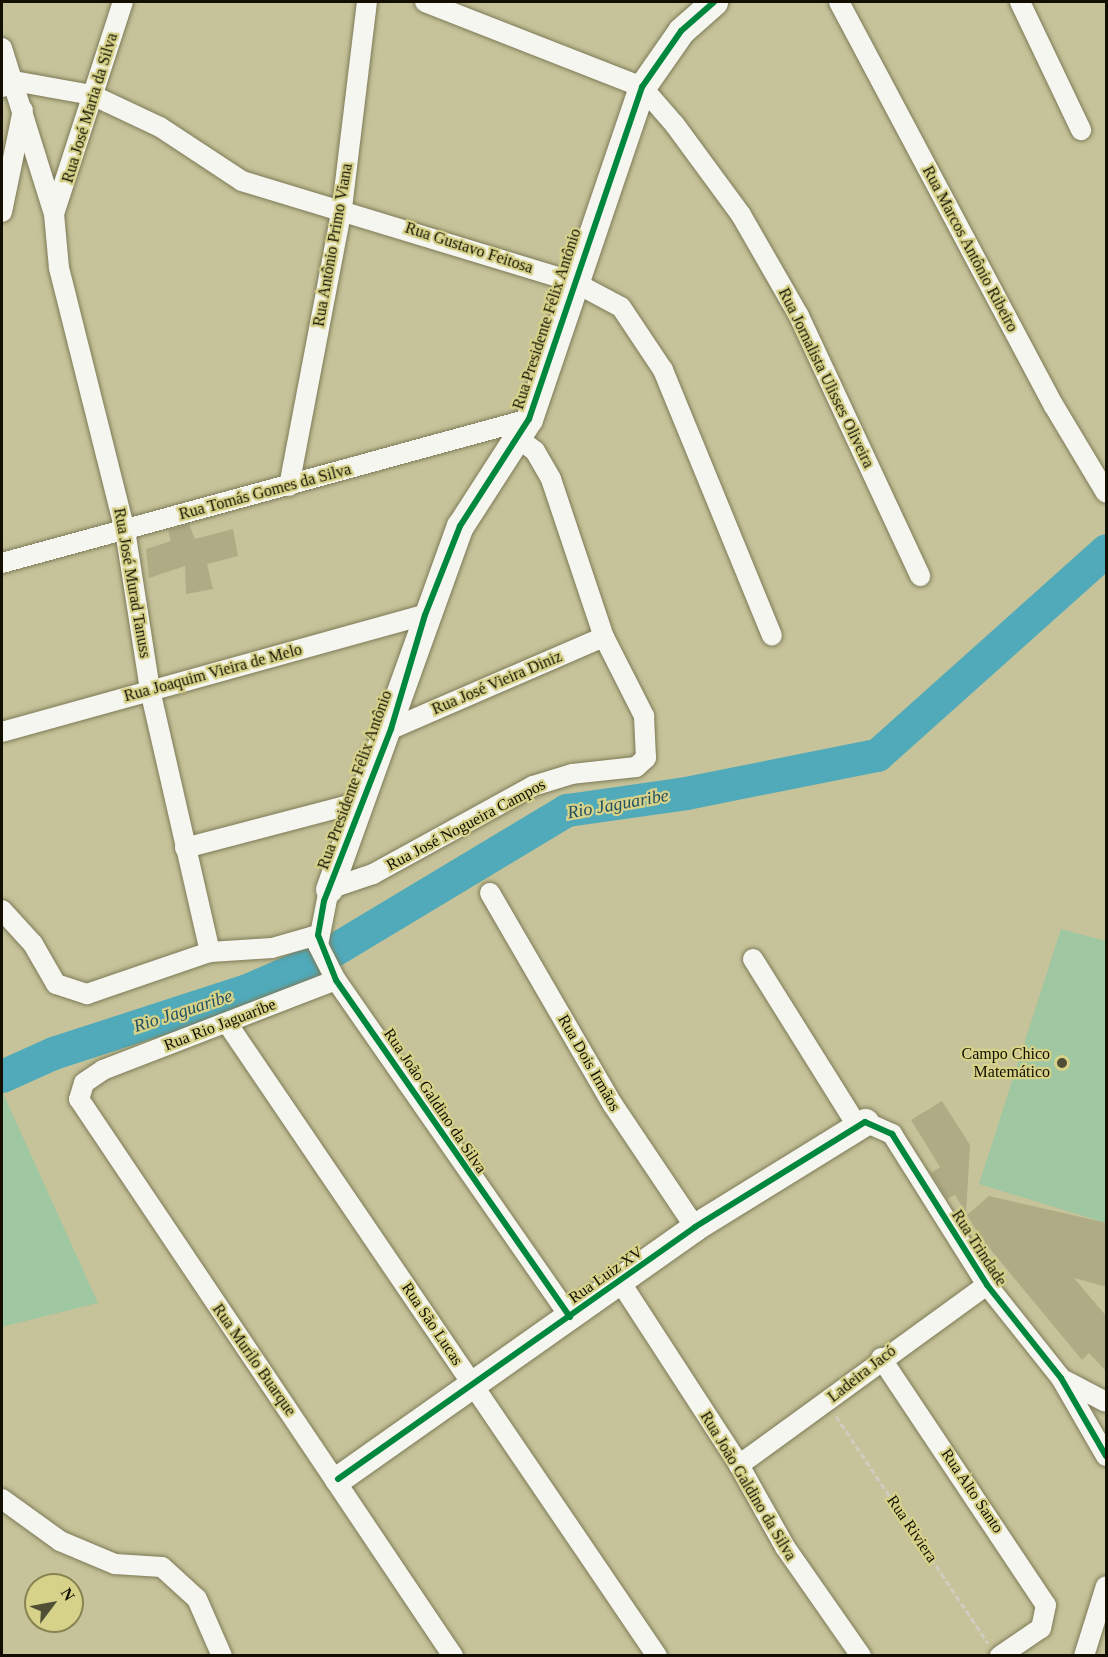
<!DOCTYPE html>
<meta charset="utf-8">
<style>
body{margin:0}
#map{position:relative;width:1108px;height:1657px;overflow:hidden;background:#c6c39a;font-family:"Times New Roman",serif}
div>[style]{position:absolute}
.green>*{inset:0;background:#9fc7a2}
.river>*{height:33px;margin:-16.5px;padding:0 16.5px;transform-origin:16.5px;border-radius:16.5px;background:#50aaba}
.building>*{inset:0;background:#aeab85}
.path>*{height:3px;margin-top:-1.5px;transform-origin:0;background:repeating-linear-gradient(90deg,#cecdc0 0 6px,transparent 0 9px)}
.roads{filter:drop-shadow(0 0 2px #7d7a57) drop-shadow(0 0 2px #7d7a57)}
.street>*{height:20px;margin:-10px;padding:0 10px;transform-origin:10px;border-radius:10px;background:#f6f6f0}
.secondary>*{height:27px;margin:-13.5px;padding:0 13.5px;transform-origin:13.5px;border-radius:13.5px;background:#f6f6f0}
.cycleway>*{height:6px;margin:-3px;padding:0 3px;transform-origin:3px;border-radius:3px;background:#00873e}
.dots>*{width:16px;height:16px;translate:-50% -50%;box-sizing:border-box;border:3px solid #d7d289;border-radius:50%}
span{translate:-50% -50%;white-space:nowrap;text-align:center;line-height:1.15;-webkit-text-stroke:4.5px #d7d289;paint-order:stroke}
.street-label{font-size:16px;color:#120f00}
.poi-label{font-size:16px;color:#120f00}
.right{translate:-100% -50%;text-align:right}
.water-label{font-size:18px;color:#215162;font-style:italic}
.frame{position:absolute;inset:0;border:3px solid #120f00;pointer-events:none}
.north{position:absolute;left:24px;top:1573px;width:60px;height:60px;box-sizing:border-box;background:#d7d289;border:2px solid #888452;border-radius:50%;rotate:58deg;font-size:16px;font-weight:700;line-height:24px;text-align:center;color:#120f00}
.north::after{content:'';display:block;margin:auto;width:21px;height:27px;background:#514e36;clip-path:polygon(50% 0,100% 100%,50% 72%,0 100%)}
</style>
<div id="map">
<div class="green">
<i style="clip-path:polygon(1061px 929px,1106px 941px,1106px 1223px,979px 1184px)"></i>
<i style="clip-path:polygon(2px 1091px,98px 1303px,2px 1327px)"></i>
</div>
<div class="river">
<i style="left:2px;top:1076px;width:56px;rotate:-24.3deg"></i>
<i style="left:53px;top:1053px;width:204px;rotate:-18deg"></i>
<i style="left:247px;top:990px;width:82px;rotate:-23.7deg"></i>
<i style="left:322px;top:957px;width:286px;rotate:-31deg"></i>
<i style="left:567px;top:810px;width:120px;rotate:-8.1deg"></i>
<i style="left:686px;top:793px;width:195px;rotate:-11.3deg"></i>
<i style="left:877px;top:755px;width:307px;rotate:-41.8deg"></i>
</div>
<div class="building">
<i style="clip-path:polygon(189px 524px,195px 539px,233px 529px,238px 556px,207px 564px,213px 589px,186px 594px,185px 566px,149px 578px,146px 549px,171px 541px,168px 530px)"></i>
<i style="clip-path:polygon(942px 1101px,970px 1145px,966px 1213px,955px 1195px,947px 1199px,931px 1173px,940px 1167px,911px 1120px)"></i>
<i style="clip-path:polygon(989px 1196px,1107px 1223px,1107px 1287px,1074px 1278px,1107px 1317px,1107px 1372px,1089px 1353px,1082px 1360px,981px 1238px,967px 1215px)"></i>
</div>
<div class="path">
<i style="left:836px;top:1416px;width:273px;rotate:56.2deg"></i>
</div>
<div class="roads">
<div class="street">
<i style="left:425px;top:2px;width:233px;rotate:21.4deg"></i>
<i style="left:642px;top:87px;width:50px;rotate:49deg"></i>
<i style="left:675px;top:125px;width:112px;rotate:53.7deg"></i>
<i style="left:741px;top:215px;width:116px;rotate:60.1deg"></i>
<i style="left:799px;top:316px;width:287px;rotate:65deg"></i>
<i style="left:839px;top:2px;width:458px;rotate:62deg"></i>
<i style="left:1054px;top:406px;width:101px;rotate:59.1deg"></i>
<i style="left:1020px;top:2px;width:142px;rotate:64.5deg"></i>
<i style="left:2px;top:48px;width:174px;rotate:72.6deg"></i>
<i style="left:54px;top:214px;width:54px;rotate:84.7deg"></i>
<i style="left:59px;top:268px;width:270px;rotate:75.9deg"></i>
<i style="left:125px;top:530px;width:162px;rotate:81.1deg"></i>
<i style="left:150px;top:690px;width:269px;rotate:77.1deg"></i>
<i style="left:2px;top:87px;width:13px;rotate:-27deg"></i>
<i style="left:14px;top:81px;width:79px;rotate:10.2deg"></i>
<i style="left:92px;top:95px;width:75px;rotate:25.2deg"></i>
<i style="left:160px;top:127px;width:98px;rotate:33.4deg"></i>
<i style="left:242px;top:181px;width:345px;rotate:16.9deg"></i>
<i style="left:572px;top:281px;width:55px;rotate:28deg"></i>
<i style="left:621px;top:307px;width:76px;rotate:56.3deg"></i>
<i style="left:663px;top:370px;width:287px;rotate:67.7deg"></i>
<i style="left:2px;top:212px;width:104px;rotate:-78.4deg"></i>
<i style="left:54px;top:214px;width:223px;rotate:-72deg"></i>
<i style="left:519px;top:439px;width:20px;rotate:37deg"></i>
<i style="left:535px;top:451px;width:32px;rotate:60deg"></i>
<i style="left:551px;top:479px;width:167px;rotate:71.5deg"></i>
<i style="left:604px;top:637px;width:89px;rotate:63.1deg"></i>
<i style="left:644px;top:716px;width:42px;rotate:87.3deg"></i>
<i style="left:646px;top:758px;width:13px;rotate:138deg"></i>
<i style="left:636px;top:767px;width:64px;rotate:173.8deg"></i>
<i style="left:572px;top:774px;width:41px;rotate:162.9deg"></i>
<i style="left:533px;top:786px;width:183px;rotate:151.2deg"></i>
<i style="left:373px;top:874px;width:46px;rotate:161.2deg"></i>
<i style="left:329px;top:889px;width:57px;rotate:101.1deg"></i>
<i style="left:318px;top:945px;width:39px;rotate:63deg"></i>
<i style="left:336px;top:980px;width:410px;rotate:55.2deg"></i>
<i style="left:289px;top:486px;width:283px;rotate:-79.2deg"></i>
<i style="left:342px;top:208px;width:208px;rotate:-83.1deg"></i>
<i style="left:2px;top:563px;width:546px;rotate:-15.28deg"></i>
<i style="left:391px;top:729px;width:232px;rotate:-23.4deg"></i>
<i style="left:2px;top:732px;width:439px;rotate:-15.5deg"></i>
<i style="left:185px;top:848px;width:181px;rotate:-14.7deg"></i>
<i style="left:490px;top:893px;width:245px;rotate:59.9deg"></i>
<i style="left:613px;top:1105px;width:147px;rotate:56.1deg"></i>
<i style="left:2px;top:910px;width:46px;rotate:47.6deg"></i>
<i style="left:33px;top:944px;width:46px;rotate:60.1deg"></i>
<i style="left:56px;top:984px;width:33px;rotate:18deg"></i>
<i style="left:87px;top:994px;width:130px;rotate:-18.9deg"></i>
<i style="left:210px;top:952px;width:62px;rotate:-3.7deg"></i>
<i style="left:272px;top:948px;width:48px;rotate:-15.8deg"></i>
<i style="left:753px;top:959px;width:198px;rotate:58deg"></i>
<i style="left:336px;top:980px;width:250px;rotate:158.9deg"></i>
<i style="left:103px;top:1070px;width:23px;rotate:146deg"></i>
<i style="left:84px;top:1083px;width:17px;rotate:107deg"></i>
<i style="left:79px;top:1099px;width:671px;rotate:56.12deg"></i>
<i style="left:227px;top:1023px;width:765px;rotate:55.81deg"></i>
<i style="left:865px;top:1122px;width:30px;rotate:24deg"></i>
<i style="left:892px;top:1134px;width:178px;rotate:57.8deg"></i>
<i style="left:987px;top:1285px;width:119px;rotate:51.5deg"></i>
<i style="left:1061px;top:1378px;width:90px;rotate:60deg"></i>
<i style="left:621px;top:1283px;width:217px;rotate:57deg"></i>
<i style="left:739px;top:1465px;width:94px;rotate:60.7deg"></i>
<i style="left:785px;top:1547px;width:133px;rotate:55.1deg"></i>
<i style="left:881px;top:1358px;width:297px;rotate:56.3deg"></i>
<i style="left:1046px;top:1605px;width:24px;rotate:102deg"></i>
<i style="left:1041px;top:1628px;width:50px;rotate:145.7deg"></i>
<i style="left:1066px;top:1381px;width:45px;rotate:27.7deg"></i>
<i style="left:739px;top:1465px;width:306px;rotate:-36deg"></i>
<i style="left:2px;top:1499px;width:72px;rotate:35.9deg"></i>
<i style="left:60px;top:1541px;width:60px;rotate:22.7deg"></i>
<i style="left:115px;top:1564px;width:47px;rotate:3.7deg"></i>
<i style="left:162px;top:1567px;width:47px;rotate:42.4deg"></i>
<i style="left:197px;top:1599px;width:62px;rotate:66.3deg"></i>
<i style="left:1084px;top:1656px;width:73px;rotate:-72.6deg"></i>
</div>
<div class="secondary">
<i style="left:329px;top:889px;width:386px;rotate:-70.2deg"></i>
<i style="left:460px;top:526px;width:127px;rotate:-57.2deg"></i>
<i style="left:529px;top:419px;width:351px;rotate:-71.2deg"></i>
<i style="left:642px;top:87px;width:68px;rotate:-55.1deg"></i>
<i style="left:681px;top:31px;width:44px;rotate:-41.3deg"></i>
<i style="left:338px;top:1479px;width:437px;rotate:-35.2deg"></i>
<i style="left:695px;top:1227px;width:200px;rotate:-31.7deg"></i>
</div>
</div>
<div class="cycleway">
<i style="left:570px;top:1317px;width:410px;rotate:-124.8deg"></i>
<i style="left:336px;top:980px;width:48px;rotate:-111.8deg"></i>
<i style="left:318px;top:935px;width:35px;rotate:-80deg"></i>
<i style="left:324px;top:901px;width:185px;rotate:-68.7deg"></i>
<i style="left:391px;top:729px;width:119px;rotate:-73.4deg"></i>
<i style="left:425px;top:615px;width:96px;rotate:-68.5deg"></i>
<i style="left:460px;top:526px;width:127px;rotate:-57.2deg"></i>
<i style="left:529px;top:419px;width:351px;rotate:-71.2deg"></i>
<i style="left:642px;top:87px;width:68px;rotate:-55.1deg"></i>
<i style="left:681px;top:31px;width:44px;rotate:-41.3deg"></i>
<i style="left:338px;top:1479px;width:437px;rotate:-35.2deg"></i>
<i style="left:695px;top:1227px;width:200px;rotate:-31.7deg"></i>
<i style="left:865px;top:1122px;width:30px;rotate:24deg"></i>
<i style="left:892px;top:1134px;width:178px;rotate:57.8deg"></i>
<i style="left:987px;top:1285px;width:119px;rotate:51.5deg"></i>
<i style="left:1061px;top:1378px;width:90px;rotate:60deg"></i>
</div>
<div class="dots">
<i style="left:1062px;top:1063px;background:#514e36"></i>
</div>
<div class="street-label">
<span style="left:90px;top:108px;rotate:-73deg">Rua José Maria da Silva</span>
<span style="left:333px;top:245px;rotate:-80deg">Rua Antônio Primo Viana</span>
<span style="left:469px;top:248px;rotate:18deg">Rua Gustavo Feitosa</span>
<span style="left:970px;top:249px;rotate:62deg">Rua Marcos Antônio Ribeiro</span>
<span style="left:547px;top:319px;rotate:-72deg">Rua Presidente Félix Antônio</span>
<span style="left:826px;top:378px;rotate:64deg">Rua Jornalista Ulisses Oliveira</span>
<span style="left:265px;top:492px;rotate:-15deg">Rua Tomás Gomes da Silva</span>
<span style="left:132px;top:583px;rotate:80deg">Rua José Murad Tanuss</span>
<span style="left:213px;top:673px;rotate:-15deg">Rua Joaquim Vieira de Melo</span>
<span style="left:497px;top:683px;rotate:-23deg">Rua José Vieira Diniz</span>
<span style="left:355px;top:780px;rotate:-70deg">Rua Presidente Félix Antônio</span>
<span style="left:466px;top:825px;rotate:-28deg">Rua José Nogueira Campos</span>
<span style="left:220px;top:1025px;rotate:-21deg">Rua Rio Jaguaribe</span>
<span style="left:589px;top:1063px;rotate:60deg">Rua Dois Irmãos</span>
<span style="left:435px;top:1101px;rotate:56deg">Rua João Galdino da Silva</span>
<span style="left:979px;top:1248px;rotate:57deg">Rua Trindade</span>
<span style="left:606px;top:1275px;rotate:-35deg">Rua Luiz XV</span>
<span style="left:432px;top:1324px;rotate:56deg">Rua São Lucas</span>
<span style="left:254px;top:1360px;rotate:55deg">Rua Murilo Buarque</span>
<span style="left:862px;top:1374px;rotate:-38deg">Ladeira Jacó</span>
<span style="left:748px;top:1486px;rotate:59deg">Rua João Galdino da Silva</span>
<span style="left:972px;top:1491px;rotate:56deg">Rua Alto Santo</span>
<span style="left:912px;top:1529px;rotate:56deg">Rua Riviera</span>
</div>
<div class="poi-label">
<span class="right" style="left:1050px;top:1063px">Campo Chico<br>Matemático</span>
</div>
<div class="water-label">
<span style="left:618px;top:804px;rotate:-10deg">Rio Jaguaribe</span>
<span style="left:183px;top:1011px;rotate:-18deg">Rio Jaguaribe</span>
</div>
<div class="frame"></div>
<div class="north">N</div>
</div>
